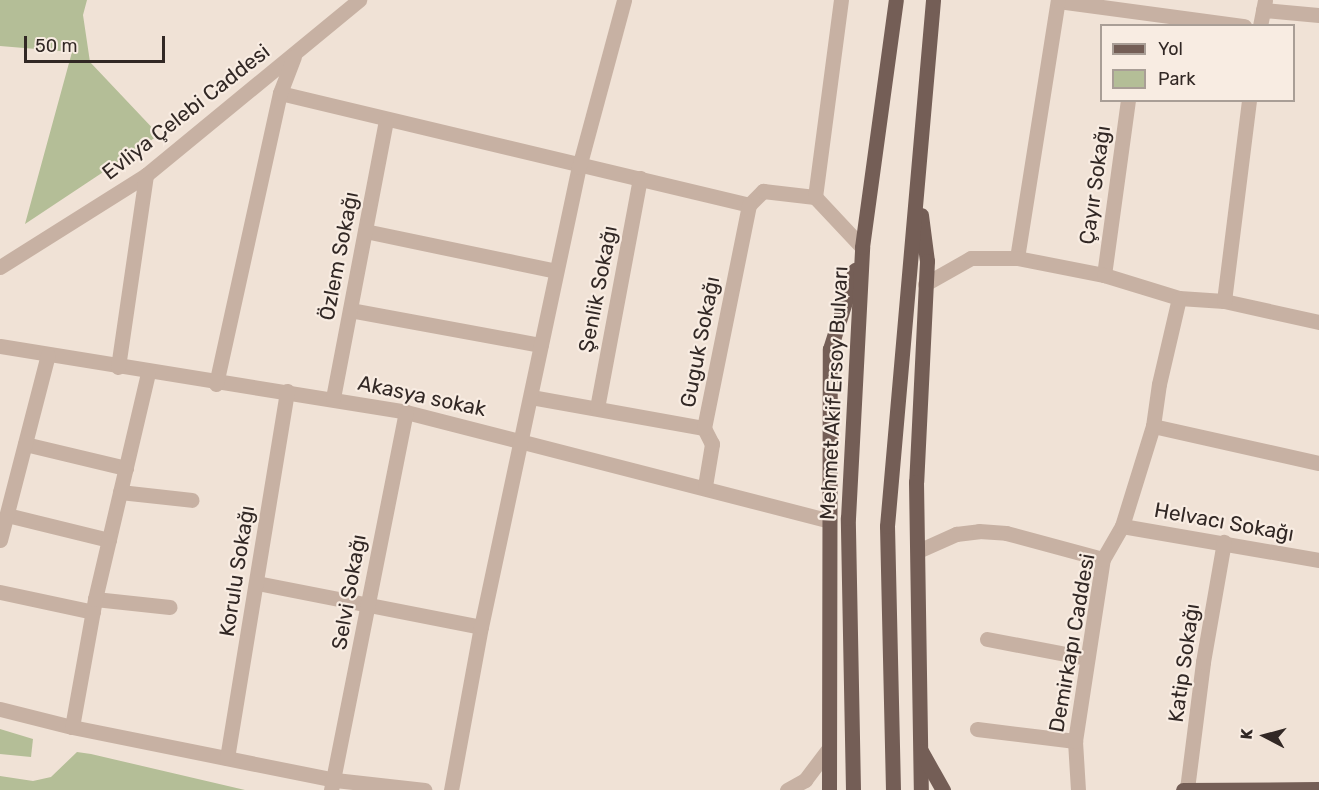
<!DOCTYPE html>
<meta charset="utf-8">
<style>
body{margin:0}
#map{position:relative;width:1319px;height:790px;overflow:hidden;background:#f0e2d6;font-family:Rubik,sans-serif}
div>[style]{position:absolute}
.green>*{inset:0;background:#b4be97}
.minor>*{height:15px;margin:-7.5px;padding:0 7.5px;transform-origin:7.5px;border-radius:7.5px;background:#c7b1a3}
.major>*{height:15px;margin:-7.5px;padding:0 7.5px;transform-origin:7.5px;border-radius:7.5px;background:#745e56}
span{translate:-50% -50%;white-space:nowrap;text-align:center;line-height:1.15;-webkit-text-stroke:4.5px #f8ece2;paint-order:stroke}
.street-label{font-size:21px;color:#322825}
.legend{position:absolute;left:1100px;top:24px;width:195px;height:78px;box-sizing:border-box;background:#f8ece2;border:2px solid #a99e96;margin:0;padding:8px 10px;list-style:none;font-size:18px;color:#322825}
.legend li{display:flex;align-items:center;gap:12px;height:30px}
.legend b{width:30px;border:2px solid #a99e96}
.north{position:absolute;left:1235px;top:706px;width:60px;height:60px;-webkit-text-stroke:4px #f8ece2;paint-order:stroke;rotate:276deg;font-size:16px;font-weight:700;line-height:24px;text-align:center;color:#322825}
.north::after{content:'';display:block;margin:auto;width:21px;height:27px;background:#322825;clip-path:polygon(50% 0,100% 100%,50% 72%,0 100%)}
.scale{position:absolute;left:24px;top:36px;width:141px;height:27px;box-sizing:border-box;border:3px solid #322825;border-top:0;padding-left:8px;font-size:18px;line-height:21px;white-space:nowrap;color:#322825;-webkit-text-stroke:4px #f8ece2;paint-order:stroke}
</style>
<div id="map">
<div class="green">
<i style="clip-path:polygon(0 0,87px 0,83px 15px,90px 62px,159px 135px,25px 224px,72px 52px,0 46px)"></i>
<i style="clip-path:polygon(0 729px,33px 739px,31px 757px,0 754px)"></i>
<i style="clip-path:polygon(77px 752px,91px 754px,245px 790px,0 790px,0 776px,33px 781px,51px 777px)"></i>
</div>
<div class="minor">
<i style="left:1058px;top:1px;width:188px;rotate:7.7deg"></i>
<i style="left:1263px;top:10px;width:56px;rotate:5.1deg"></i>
<i style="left:1260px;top:26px;width:26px;rotate:-79deg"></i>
<i style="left:280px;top:93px;width:482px;rotate:13.4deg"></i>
<i style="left:749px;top:205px;width:20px;rotate:-45deg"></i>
<i style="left:763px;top:191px;width:52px;rotate:6.6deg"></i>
<i style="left:815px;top:197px;width:69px;rotate:46.8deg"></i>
<i style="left:815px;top:197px;width:199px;rotate:-82.5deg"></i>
<i style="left:365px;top:231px;width:195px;rotate:11.8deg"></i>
<i style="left:1017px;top:258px;width:261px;rotate:-81deg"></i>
<i style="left:0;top:267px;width:173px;rotate:-32.2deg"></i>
<i style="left:146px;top:175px;width:276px;rotate:-39.4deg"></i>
<i style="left:1104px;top:275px;width:177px;rotate:-82.2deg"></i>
<i style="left:925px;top:284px;width:53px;rotate:-29.5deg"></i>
<i style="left:971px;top:258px;width:46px"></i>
<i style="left:1017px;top:258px;width:89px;rotate:11.1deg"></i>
<i style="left:1104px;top:275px;width:78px;rotate:17deg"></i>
<i style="left:1179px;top:298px;width:45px;rotate:3.8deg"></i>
<i style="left:1224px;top:301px;width:97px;rotate:12.5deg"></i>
<i style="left:1224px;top:301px;width:203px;rotate:-82.9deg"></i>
<i style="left:350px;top:310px;width:194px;rotate:10.4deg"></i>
<i style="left:0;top:346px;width:411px;rotate:9.2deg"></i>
<i style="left:406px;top:412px;width:437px;rotate:14.4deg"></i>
<i style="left:118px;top:367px;width:194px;rotate:-81.7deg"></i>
<i style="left:216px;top:384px;width:298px;rotate:-77.6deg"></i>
<i style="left:280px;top:93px;width:39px;rotate:-69deg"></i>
<i style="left:531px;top:397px;width:176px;rotate:10.2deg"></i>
<i style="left:333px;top:398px;width:282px;rotate:-79.2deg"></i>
<i style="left:597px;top:408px;width:234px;rotate:-79.4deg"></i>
<i style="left:1153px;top:426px;width:170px;rotate:12.6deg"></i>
<i style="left:25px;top:444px;width:104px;rotate:13.4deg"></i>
<i style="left:705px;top:486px;width:43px;rotate:-80.5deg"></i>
<i style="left:712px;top:444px;width:18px;rotate:-117deg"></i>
<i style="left:704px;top:428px;width:227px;rotate:-78.6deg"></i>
<i style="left:120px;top:492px;width:72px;rotate:6.3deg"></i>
<i style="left:7px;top:515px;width:105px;rotate:13.8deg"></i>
<i style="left:1122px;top:526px;width:200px;rotate:9.8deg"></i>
<i style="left:0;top:540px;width:191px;rotate:-75.5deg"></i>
<i style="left:918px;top:551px;width:42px;rotate:-24.1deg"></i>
<i style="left:956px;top:534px;width:23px;rotate:-7deg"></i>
<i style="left:979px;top:531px;width:27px;rotate:4deg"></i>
<i style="left:1006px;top:533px;width:100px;rotate:15deg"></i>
<i style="left:257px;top:583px;width:228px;rotate:11.1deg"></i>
<i style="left:0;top:592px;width:95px;rotate:12.1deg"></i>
<i style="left:95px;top:599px;width:75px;rotate:6.1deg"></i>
<i style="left:987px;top:639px;width:102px;rotate:10.8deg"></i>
<i style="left:0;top:709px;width:74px;rotate:14deg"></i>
<i style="left:72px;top:727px;width:268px;rotate:11.4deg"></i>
<i style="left:335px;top:780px;width:90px;rotate:6.4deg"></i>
<i style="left:72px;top:727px;width:130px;rotate:-79.8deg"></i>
<i style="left:95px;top:599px;width:232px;rotate:-76.8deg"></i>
<i style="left:977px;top:729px;width:99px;rotate:7deg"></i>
<i style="left:227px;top:758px;width:372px;rotate:-80.7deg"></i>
<i style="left:1187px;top:789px;width:128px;rotate:-82.8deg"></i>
<i style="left:1203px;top:662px;width:122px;rotate:-80.1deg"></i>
<i style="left:331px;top:790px;width:385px;rotate:-78.8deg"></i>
<i style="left:451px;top:790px;width:166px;rotate:-79.6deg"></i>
<i style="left:481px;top:627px;width:470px;rotate:-78deg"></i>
<i style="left:579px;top:167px;width:173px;rotate:-74.9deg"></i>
<i style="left:787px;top:790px;width:21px;rotate:-29deg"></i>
<i style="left:805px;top:780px;width:38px;rotate:-53deg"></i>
<i style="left:1078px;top:790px;width:49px;rotate:-93.5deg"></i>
<i style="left:1075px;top:741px;width:184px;rotate:-81.3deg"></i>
<i style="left:1103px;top:559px;width:38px;rotate:-60deg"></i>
<i style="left:1122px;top:526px;width:105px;rotate:-72.8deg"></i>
<i style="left:1153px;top:426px;width:42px;rotate:-81.9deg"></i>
<i style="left:1159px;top:384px;width:88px;rotate:-76.9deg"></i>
</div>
<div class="major">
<i style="left:921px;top:215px;width:46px;rotate:82.6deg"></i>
<i style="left:927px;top:261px;width:221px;rotate:92.8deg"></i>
<i style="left:916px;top:482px;width:308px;rotate:89.1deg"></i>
<i style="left:921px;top:751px;width:45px;rotate:60.6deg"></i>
<i style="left:829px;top:790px;width:441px;rotate:-89.9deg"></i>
<i style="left:830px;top:349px;width:83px;rotate:-72.4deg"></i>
<i style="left:853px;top:790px;width:272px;rotate:-91.1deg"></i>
<i style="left:848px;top:518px;width:271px;rotate:-87deg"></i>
<i style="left:862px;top:247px;width:249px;rotate:-82.2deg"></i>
<i style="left:893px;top:790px;width:264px;rotate:-91.3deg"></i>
<i style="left:887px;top:526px;width:528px;rotate:-85deg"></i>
<i style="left:1183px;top:790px;width:136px;rotate:-0.4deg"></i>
</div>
<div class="street-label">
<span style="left:186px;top:112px;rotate:-38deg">Evliya Çelebi Caddesi</span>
<span style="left:1095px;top:185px;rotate:-82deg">Çayır Sokağı</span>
<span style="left:339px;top:256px;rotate:-79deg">Özlem Sokağı</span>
<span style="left:598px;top:289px;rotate:-79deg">Şenlik Sokağı</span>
<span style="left:700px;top:342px;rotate:-79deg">Guguk Sokağı</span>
<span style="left:834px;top:393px;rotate:-87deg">Mehmet Akif Ersoy Bulvarı</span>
<span style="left:422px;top:396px;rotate:12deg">Akasya sokak</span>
<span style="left:1224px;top:522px;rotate:10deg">Helvacı Sokağı</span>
<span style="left:237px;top:571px;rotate:-81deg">Korulu Sokağı</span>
<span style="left:349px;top:592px;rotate:-80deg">Selvi Sokağı</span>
<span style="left:1072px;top:643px;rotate:-80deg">Demirkapı Caddesi</span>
<span style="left:1184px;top:663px;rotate:-82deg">Katip Sokağı</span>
</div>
<ul class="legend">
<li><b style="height:8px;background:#745e56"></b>Yol</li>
<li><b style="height:16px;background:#b4be97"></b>Park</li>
</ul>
<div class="north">K</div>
<div class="scale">50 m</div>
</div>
